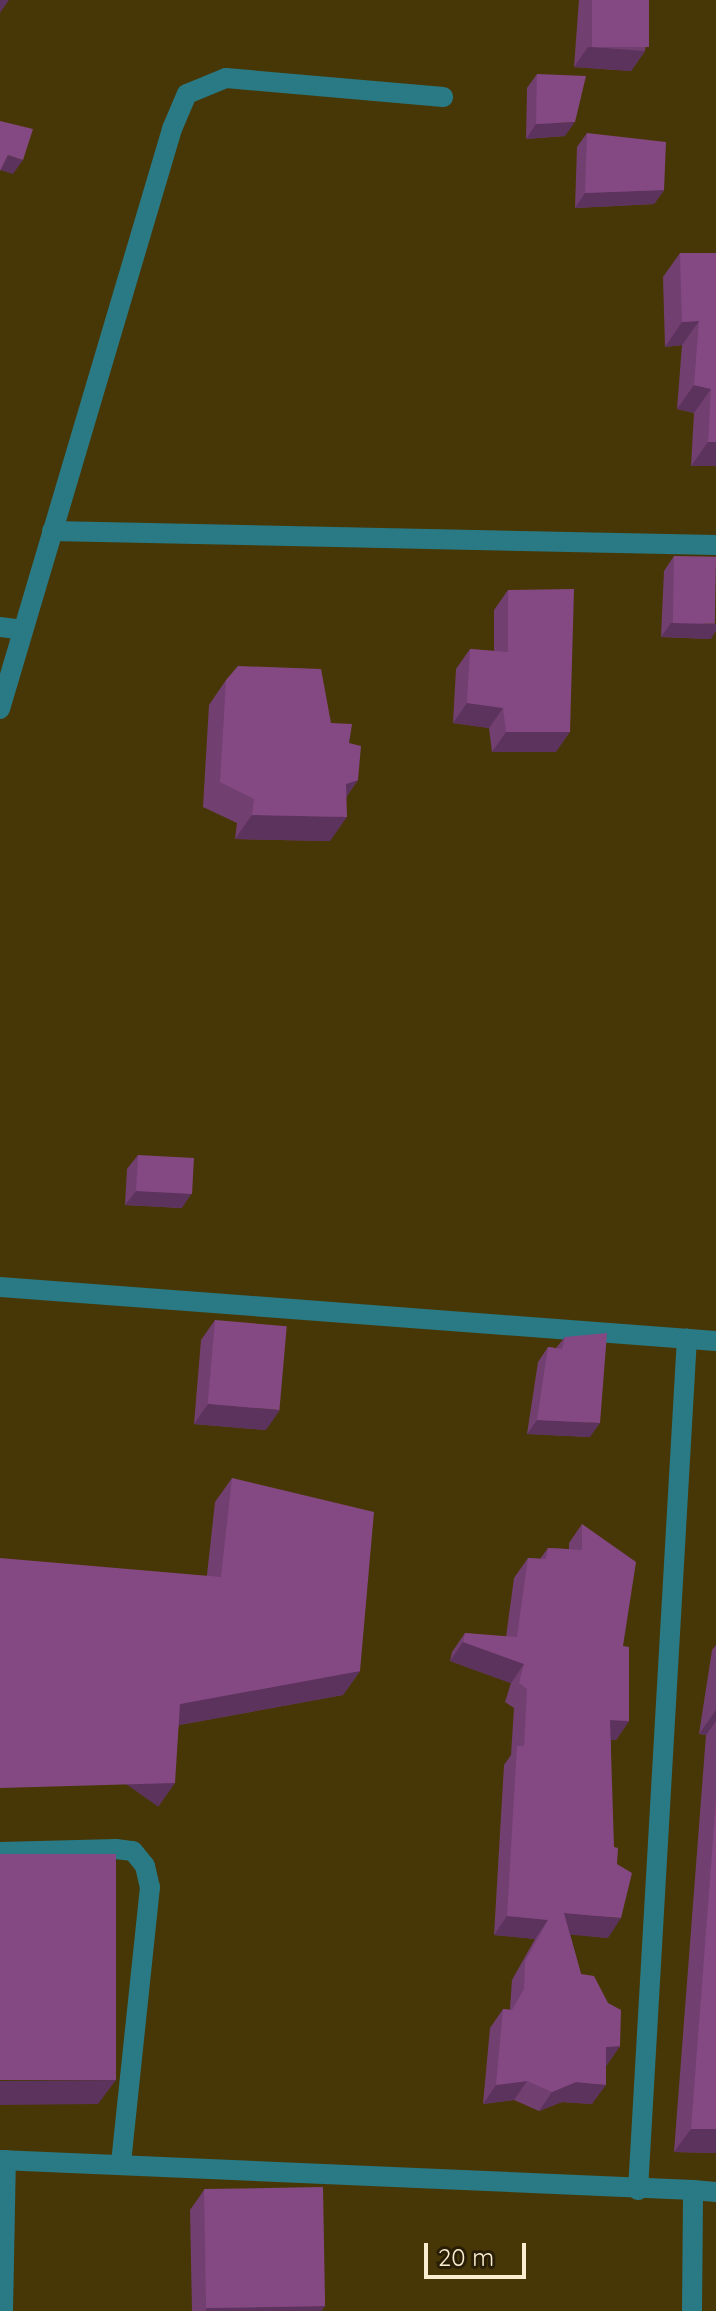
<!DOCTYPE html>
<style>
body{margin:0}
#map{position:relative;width:716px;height:2311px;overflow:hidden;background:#483706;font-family:Quicksand,sans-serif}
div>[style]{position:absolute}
.minor>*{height:20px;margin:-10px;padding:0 10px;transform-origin:10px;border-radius:10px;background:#297a85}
.wall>*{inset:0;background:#723f71}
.shaded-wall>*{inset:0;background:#5c335c;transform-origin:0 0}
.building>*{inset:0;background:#844983;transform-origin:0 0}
span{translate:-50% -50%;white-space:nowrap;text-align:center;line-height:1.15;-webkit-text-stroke:8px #291f06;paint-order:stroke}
.scale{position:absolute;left:424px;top:2243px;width:102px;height:36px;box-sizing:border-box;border:4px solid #fbeed0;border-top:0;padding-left:10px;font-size:24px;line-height:28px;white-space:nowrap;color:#fbeed0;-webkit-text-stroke:6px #291f06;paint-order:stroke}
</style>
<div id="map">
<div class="minor">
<i style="left:52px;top:531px;width:664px;rotate:1.21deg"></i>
<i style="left:0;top:627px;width:23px;rotate:7deg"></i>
<i style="left:0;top:709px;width:605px;rotate:-73.48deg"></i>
<i style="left:172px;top:129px;width:38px;rotate:-67deg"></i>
<i style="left:187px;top:94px;width:42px;rotate:-22.3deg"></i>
<i style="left:226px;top:78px;width:218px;rotate:5deg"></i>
<i style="left:0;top:1287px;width:718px;rotate:4.31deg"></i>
<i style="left:0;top:1852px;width:116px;rotate:-1.5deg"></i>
<i style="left:116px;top:1849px;width:17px;rotate:7deg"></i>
<i style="left:133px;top:1851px;width:19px;rotate:51deg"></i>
<i style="left:145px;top:1866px;width:22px;rotate:77deg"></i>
<i style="left:150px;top:1887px;width:278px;rotate:96deg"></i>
<i style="left:0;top:2160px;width:694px;rotate:2.48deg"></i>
<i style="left:638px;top:2190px;width:853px;rotate:-86.71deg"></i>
<i style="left:3px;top:2311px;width:151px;rotate:-88.9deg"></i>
<i style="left:692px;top:2311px;width:121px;rotate:-89.5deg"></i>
<i style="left:693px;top:2190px;width:23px;rotate:5deg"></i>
</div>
<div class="wall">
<i style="clip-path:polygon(579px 0,649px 0,645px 51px,631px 71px,574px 67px)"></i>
<i style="clip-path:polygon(537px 74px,565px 136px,526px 139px,527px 88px)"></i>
<i style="clip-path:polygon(587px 133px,664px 190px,654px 204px,575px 208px,577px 147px)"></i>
<i style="clip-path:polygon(680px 253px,716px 253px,716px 466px,691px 466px,694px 413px,677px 409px,682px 345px,665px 347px,663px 277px)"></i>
<i style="clip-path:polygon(674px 556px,711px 639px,661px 637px,664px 571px)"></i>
<i style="clip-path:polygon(508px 590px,556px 752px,492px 752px,489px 728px,453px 723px,456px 669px,470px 649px,494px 651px,494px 610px)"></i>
<i style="clip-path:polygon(226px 680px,331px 723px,349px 743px,358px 780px,347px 796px,330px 841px,235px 839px,237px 823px,203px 807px,209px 705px)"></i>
<i style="clip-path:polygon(138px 1155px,182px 1208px,125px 1205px,127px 1169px)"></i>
<i style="clip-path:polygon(215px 1320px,266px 1430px,194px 1424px,201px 1340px)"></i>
<i style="clip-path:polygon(565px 1337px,590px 1437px,527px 1434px,538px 1362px,548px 1347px,556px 1348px)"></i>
<i style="clip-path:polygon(232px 1478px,360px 1671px,343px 1695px,179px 1725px,158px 1807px,207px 1575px,215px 1502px)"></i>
<i style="clip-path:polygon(582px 1524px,623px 1646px,629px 1721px,616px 1740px,611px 1740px,608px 1938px,570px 1934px,581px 1974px,620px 2046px,606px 2066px,592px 2104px,562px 2102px,539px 2111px,514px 2100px,483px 2104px,490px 2028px,503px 2009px,510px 2010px,510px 2008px,512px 1980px,535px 1939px,494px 1935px,504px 1765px,511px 1755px,514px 1708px,505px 1702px,511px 1683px,450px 1661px,452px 1652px,465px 1633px,506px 1637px,514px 1578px,528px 1558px,540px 1559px,548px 1548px,569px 1549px,569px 1543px)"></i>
<i style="clip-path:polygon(716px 1645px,716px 2153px,674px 2152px,706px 1735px,699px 1734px,712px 1650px)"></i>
<i style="clip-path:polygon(204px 2190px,325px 2306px,321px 2311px,192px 2311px,190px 2210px)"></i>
</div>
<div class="shaded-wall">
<i style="clip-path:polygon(0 0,9px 0,0 13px)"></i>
<i style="clip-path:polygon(588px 47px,645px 51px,631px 71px,574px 67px)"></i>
<i style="clip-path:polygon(575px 122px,565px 136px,526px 139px,536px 124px)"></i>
<i style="clip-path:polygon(8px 155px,23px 160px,13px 174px,0 170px)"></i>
<i style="clip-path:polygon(664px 190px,654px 204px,575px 208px,585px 193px)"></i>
<i style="clip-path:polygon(699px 321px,682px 345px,665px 347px,682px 322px)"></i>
<i style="clip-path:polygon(694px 385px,711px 389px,694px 413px,677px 409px)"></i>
<i style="clip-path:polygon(708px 442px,716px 442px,716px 466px,691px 466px)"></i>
<i style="clip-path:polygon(671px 623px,716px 624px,716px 631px,711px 639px,661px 637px)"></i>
<i style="clip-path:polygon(467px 703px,503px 708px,489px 728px,453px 723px)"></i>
<i style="clip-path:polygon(506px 732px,570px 732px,556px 752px,492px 752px)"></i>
<i style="clip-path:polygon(358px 780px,341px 804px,346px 784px)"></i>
<i style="clip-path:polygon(252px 815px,347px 817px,330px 841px,235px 839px)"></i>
<i style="clip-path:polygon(136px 1191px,192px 1193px,182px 1208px,125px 1205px)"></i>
<i style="clip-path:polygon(208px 1404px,280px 1410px,266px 1430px,194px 1424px)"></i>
<i style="clip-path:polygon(537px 1420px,600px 1423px,590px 1437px,527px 1434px)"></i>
<i style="clip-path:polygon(463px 1642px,524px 1664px,511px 1683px,450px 1661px)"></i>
<i style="clip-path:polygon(360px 1671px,343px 1695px,163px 1728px,180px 1704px)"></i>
<i style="clip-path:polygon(716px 1710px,716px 1721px,706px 1735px,699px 1734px)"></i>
<i style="clip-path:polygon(610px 1720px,629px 1721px,616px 1740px,597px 1740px)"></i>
<i style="left:175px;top:1783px;width:29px;height:175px;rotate:125deg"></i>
<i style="clip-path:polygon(564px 1913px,621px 1918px,608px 1938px,551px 1933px)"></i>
<i style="clip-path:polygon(507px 1916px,548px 1920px,535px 1939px,494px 1935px)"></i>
<i style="clip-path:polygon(620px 2046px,607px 2065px,593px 2066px,606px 2047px)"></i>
<i style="clip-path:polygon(116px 2080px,98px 2104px,0 2105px,0 2081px)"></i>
<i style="clip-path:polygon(527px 2081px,514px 2100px,483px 2104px,496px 2085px)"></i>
<i style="clip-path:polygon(576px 2082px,606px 2085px,592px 2104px,562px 2102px,539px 2111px,552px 2092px)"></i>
<i style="clip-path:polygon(691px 2129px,716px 2129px,716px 2153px,674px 2152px)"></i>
<i style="clip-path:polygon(325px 2306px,321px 2311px,205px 2311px,207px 2308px)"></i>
</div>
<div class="building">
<i style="left:592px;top:0;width:57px;height:47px"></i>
<i style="clip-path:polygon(537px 74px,586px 76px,575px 122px,536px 124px)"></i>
<i style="clip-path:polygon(0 121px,33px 129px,23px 160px,8px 155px,0 171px)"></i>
<i style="clip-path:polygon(587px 133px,666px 142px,664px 190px,585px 193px)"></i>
<i style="clip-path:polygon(680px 253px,716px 253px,716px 442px,708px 442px,711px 389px,694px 385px,699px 321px,682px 322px)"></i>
<i style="left:674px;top:556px;width:42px;height:67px;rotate:1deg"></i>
<i style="clip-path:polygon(574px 589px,570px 732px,506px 732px,503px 708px,467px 703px,470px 649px,508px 652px,508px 590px)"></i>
<i style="clip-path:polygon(238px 666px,321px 669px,331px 723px,352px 724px,349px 743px,361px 746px,358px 780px,346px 784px,347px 817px,252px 815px,254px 799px,220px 782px,226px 680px)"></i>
<i style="left:138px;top:1155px;width:56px;height:36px;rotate:3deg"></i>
<i style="left:215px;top:1320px;width:72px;height:84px;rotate:5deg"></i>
<i style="clip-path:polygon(607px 1333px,600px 1423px,537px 1420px,548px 1347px,562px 1349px,565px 1337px)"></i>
<i style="clip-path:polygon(232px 1478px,374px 1512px,360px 1671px,180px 1704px,175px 1783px,0 1788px,0 1558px,221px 1577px)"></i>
<i style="clip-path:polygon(582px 1524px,636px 1562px,623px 1646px,629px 1647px,629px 1721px,610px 1720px,614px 1847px,618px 1848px,617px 1864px,632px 1873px,621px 1918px,564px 1913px,581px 1974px,594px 1976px,608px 2003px,621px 2010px,620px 2046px,606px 2047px,606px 2085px,576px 2082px,552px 2092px,527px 2081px,496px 2085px,503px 2009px,512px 2010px,524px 1989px,525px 1961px,548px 1920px,507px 1916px,517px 1746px,524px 1746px,527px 1689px,519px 1683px,524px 1664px,463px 1642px,465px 1633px,517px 1637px,528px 1558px,546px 1559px,548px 1548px,582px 1550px)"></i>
<i style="clip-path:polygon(716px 1801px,716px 2129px,691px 2129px)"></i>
<i style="left:116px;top:1854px;width:226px;height:116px;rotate:90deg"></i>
<i style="left:323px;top:2187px;width:119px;height:119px;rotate:89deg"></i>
</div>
<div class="scale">20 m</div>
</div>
